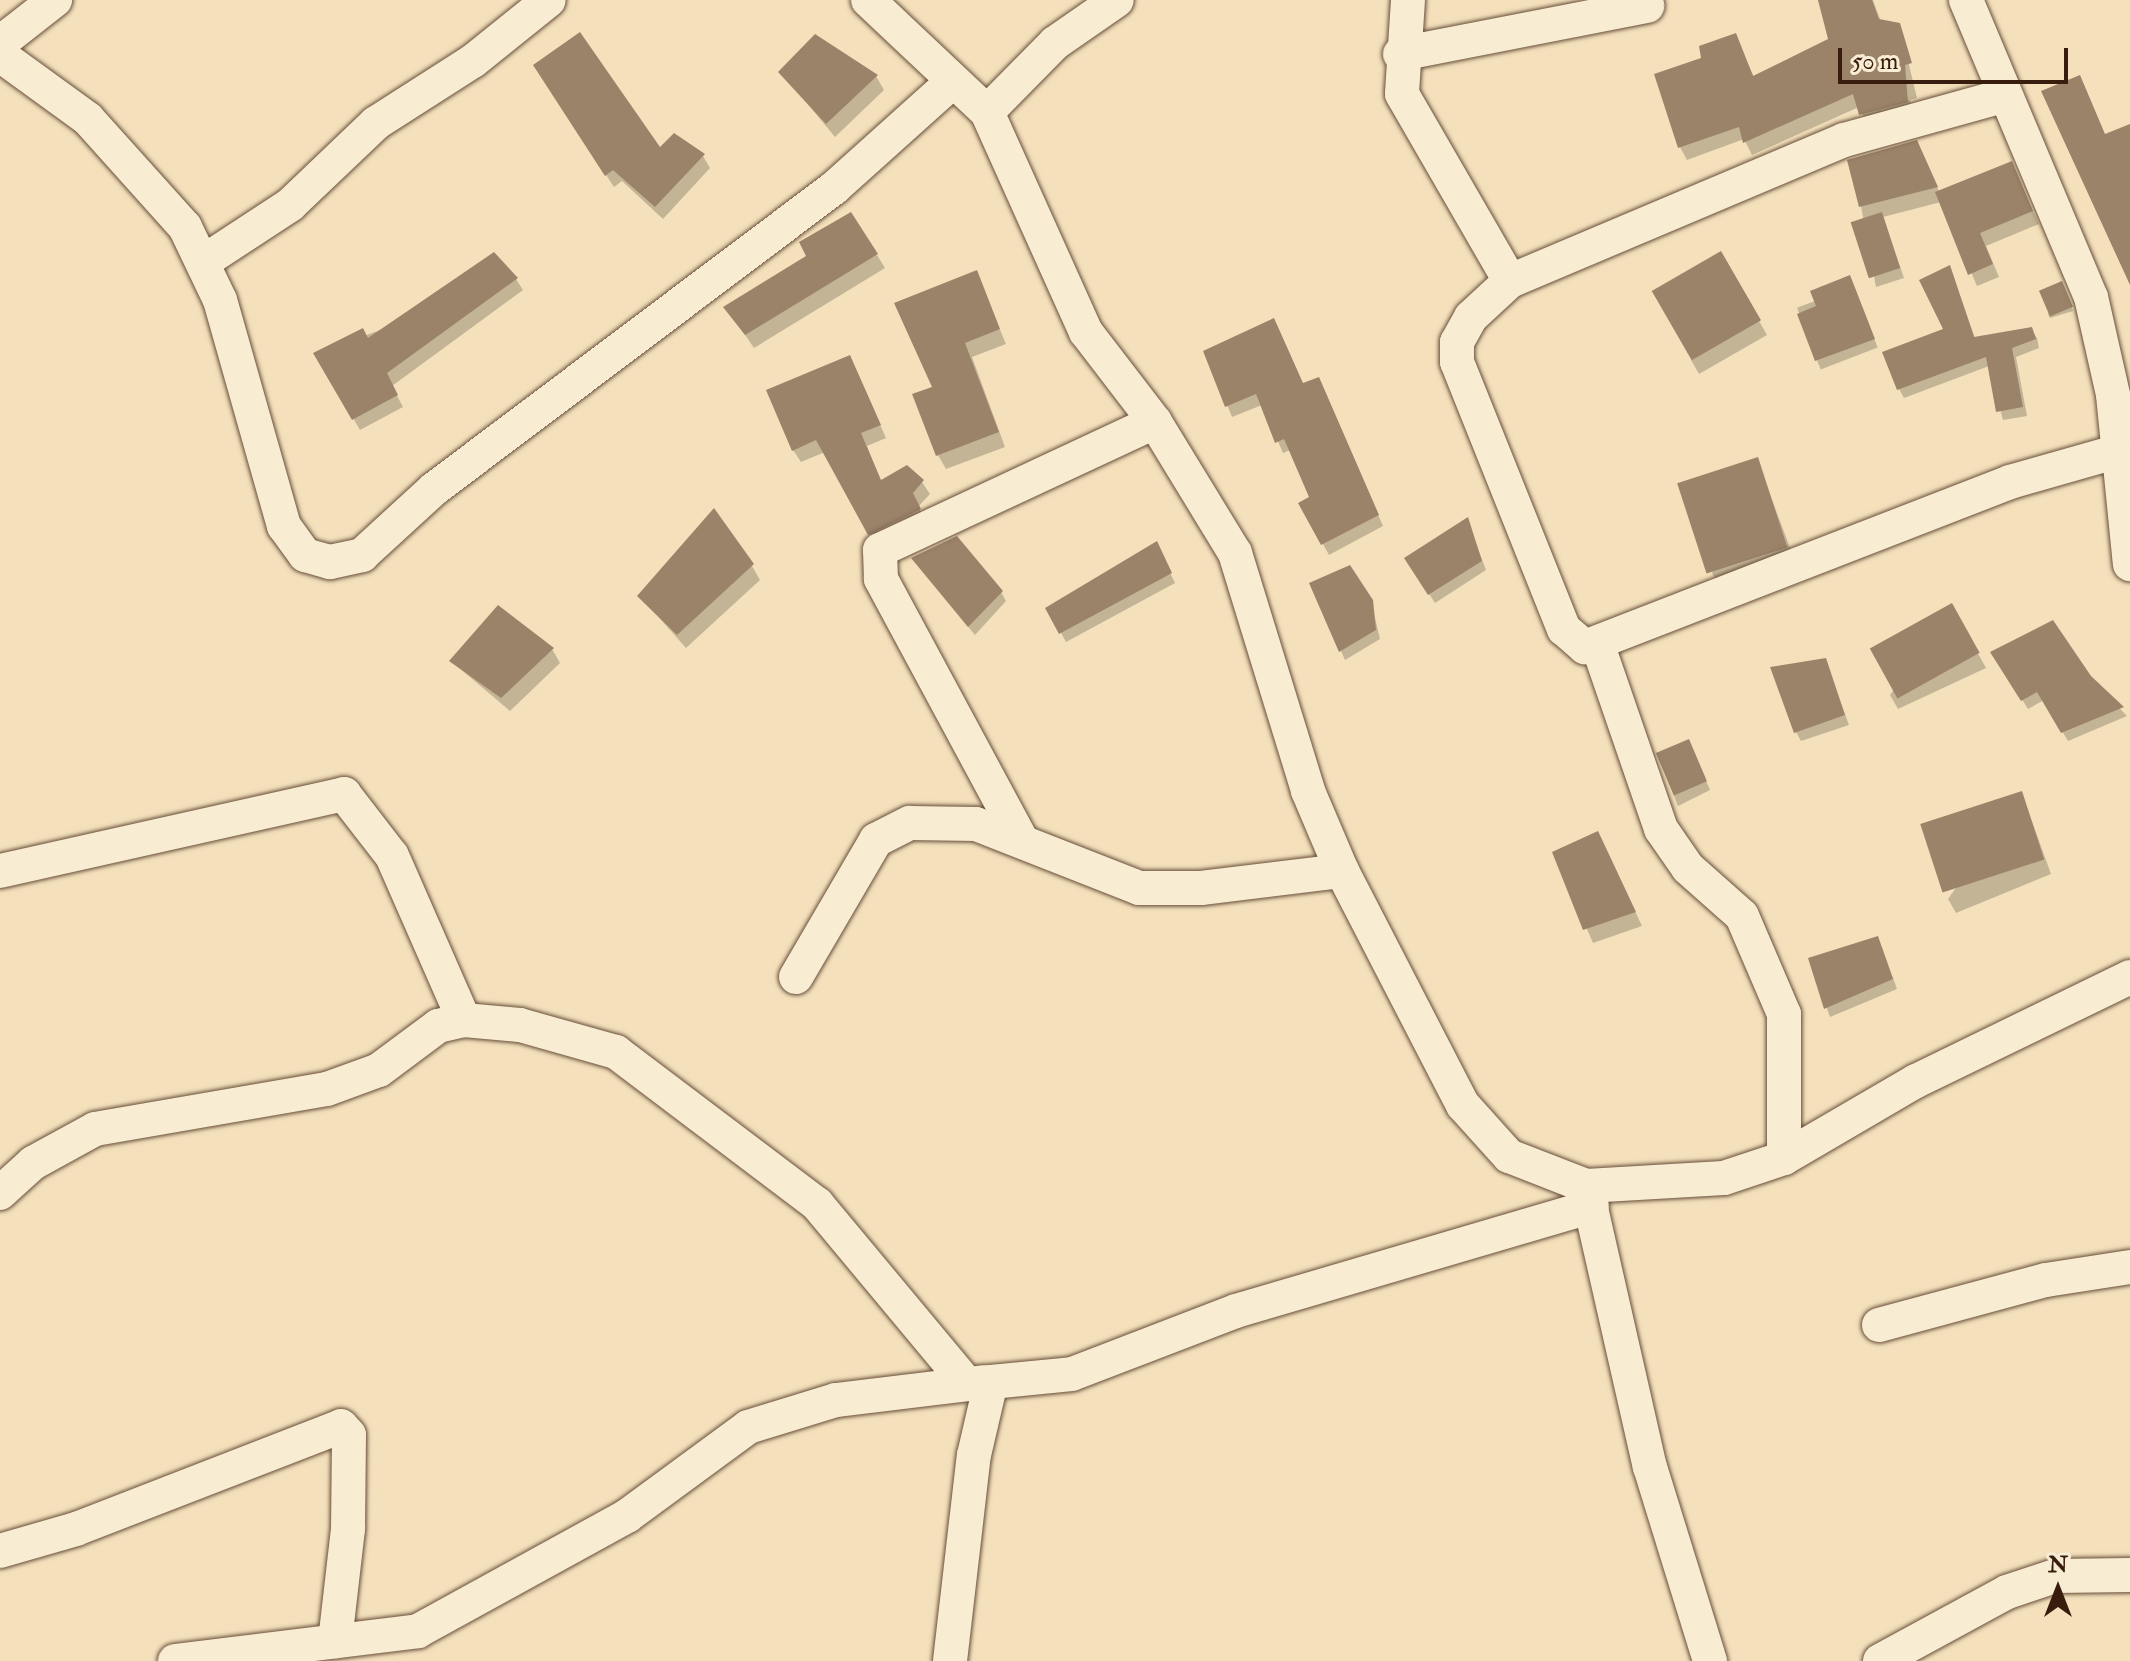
<!DOCTYPE html>
<style>
body{margin:0}
#map{position:relative;width:2130px;height:1661px;overflow:hidden;background:#f4e1bc;font-family:"IM FELL Double Pica",serif}
div>[style]{position:absolute}
.shadow>*{inset:0;background:#0003;transform-origin:0 0}
.building>*{inset:0;background:#9a8369;transform-origin:0 0}
.roads{filter:drop-shadow(0 0 2px #674e3a) drop-shadow(0 0 2px #674e3a)}
.minor>*{height:34px;margin:-17px;padding:0 17px;transform-origin:17px;border-radius:17px;background:#f8ecd3}
span{translate:-50% -50%;white-space:nowrap;text-align:center;line-height:1.15;-webkit-text-stroke:8px #f8ecd3;paint-order:stroke}
.north{position:absolute;left:2018px;top:1549px;width:80px;height:80px;-webkit-text-stroke:6px #f8ecd3;paint-order:stroke;rotate:0deg;font-size:22px;font-weight:700;line-height:32px;text-align:center;color:#381d0f}
.north::after{content:'';display:block;margin:auto;width:28px;height:36px;background:#381d0f;clip-path:polygon(50% 0,100% 100%,50% 72%,0 100%)}
.scale{position:absolute;left:1838px;top:48px;width:230px;height:36px;box-sizing:border-box;border:4px solid #381d0f;border-top:0;padding-left:10px;font-size:24px;line-height:28px;white-space:nowrap;color:#381d0f;-webkit-text-stroke:6px #f8ecd3;paint-order:stroke}
</style>
<div id="map">
<div class="shadow">
<i style="clip-path:polygon(1818px 0,1873px 0,1881px 22px,1899px 24px,1917px 98px,1910px 100px,1913px 114px,1868px 127px,1859px 107px,1752px 155px,1744px 139px,1687px 160px,1680px 147px,1703px 59px,1735px 36px,1754px 77px,1830px 40px)"></i>
<i style="clip-path:polygon(815px 36px,876px 76px,884px 90px,835px 137px,781px 72px)"></i>
<i style="clip-path:polygon(543px 79px,660px 150px,703px 156px,710px 168px,663px 219px,622px 181px,614px 187px)"></i>
<i style="clip-path:polygon(1916px 143px,1940px 193px,2011px 164px,2039px 224px,1986px 246px,1999px 277px,1977px 286px,1941px 202px,1883px 217px,1904px 278px,1876px 287px,1861px 206px)"></i>
<i style="clip-path:polygon(1721px 253px,1767px 335px,1699px 374px,1691px 360px)"></i>
<i style="clip-path:polygon(877px 255px,885px 268px,754px 348px,726px 307px)"></i>
<i style="clip-path:polygon(1950px 267px,1975px 338px,2031px 329px,2037px 338px,2039px 348px,2016px 357px,2027px 416px,2003px 420px,1989px 366px,1904px 398px,1899px 389px,1945px 331px)"></i>
<i style="clip-path:polygon(976px 273px,1006px 344px,972px 357px,1005px 447px,946px 469px,938px 455px)"></i>
<i style="clip-path:polygon(516px 279px,523px 290px,392px 386px,403px 407px,360px 430px,316px 354px)"></i>
<i style="left:1854px;top:286px;width:66px;height:61px;rotate:69deg"></i>
<i style="clip-path:polygon(2064px 287px,2073px 311px,2050px 318px,2048px 314px)"></i>
<i style="clip-path:polygon(1205px 352px,1324px 390px,1383px 526px,1329px 555px,1301px 504px,1311px 498px,1290px 450px,1283px 453px,1262px 405px,1232px 417px)"></i>
<i style="clip-path:polygon(850px 357px,886px 438px,867px 446px,881px 482px,922px 482px,930px 494px,918px 507px,927px 522px,877px 546px,825px 452px,801px 462px,793px 450px)"></i>
<i style="clip-path:polygon(1757px 460px,1795px 561px,1720px 587px,1712px 573px)"></i>
<i style="clip-path:polygon(1467px 520px,1486px 570px,1435px 603px,1412px 567px)"></i>
<i style="clip-path:polygon(1156px 544px,1175px 583px,1066px 642px,1048px 609px)"></i>
<i style="clip-path:polygon(913px 559px,1001px 592px,1006px 601px,975px 635px)"></i>
<i style="clip-path:polygon(752px 566px,760px 580px,686px 648px,640px 596px)"></i>
<i style="clip-path:polygon(1312px 584px,1371px 601px,1380px 639px,1345px 660px)"></i>
<i style="clip-path:polygon(1952px 606px,1986px 668px,1898px 709px,1890px 695px)"></i>
<i style="clip-path:polygon(552px 649px,560px 663px,510px 711px,451px 661px)"></i>
<i style="clip-path:polygon(1993px 653px,2089px 677px,2127px 716px,2068px 741px,2044px 700px,2028px 709px)"></i>
<i style="clip-path:polygon(1825px 660px,1849px 725px,1801px 741px,1796px 732px)"></i>
<i style="clip-path:polygon(1693px 750px,1710px 790px,1678px 806px,1658px 754px)"></i>
<i style="clip-path:polygon(2022px 794px,2051px 874px,1956px 913px,1948px 899px)"></i>
<i style="clip-path:polygon(1605px 847px,1642px 926px,1593px 943px,1554px 853px)"></i>
<i style="clip-path:polygon(1882px 948px,1897px 989px,1830px 1017px,1810px 959px)"></i>
</div>
<div class="building">
<i style="clip-path:polygon(1818px 0,1872px 0,1879px 19px,1900px 23px,1912px 63px,1905px 65px,1908px 102px,1859px 115px,1853px 94px,1743px 143px,1739px 127px,1678px 148px,1654px 74px,1701px 58px,1699px 46px,1736px 33px,1753px 76px,1828px 39px)"></i>
<i style="clip-path:polygon(580px 32px,660px 147px,674px 133px,705px 154px,655px 207px,613px 170px,605px 176px,533px 65px)"></i>
<i style="clip-path:polygon(815px 34px,878px 75px,826px 124px,778px 72px)"></i>
<i style="clip-path:polygon(2080px 75px,2105px 134px,2130px 124px,2130px 285px,2041px 91px)"></i>
<i style="clip-path:polygon(1917px 140px,1938px 187px,1859px 207px,1847px 160px)"></i>
<i style="clip-path:polygon(2012px 161px,2033px 211px,1980px 233px,1993px 264px,1968px 275px,1935px 192px)"></i>
<i style="clip-path:polygon(851px 212px,878px 254px,745px 335px,723px 307px,806px 256px,799px 242px)"></i>
<i style="left:1882px;top:212px;width:59px;height:33px;rotate:72deg"></i>
<i style="left:1721px;top:251px;width:80px;height:80px;rotate:60deg"></i>
<i style="clip-path:polygon(494px 252px,518px 278px,387px 373px,398px 395px,352px 420px,313px 353px,363px 328px,368px 338px)"></i>
<i style="clip-path:polygon(1950px 265px,1974px 337px,2032px 327px,2036px 339px,2012px 348px,2023px 407px,1996px 412px,1986px 357px,1897px 390px,1882px 352px,1943px 329px,1919px 280px)"></i>
<i style="clip-path:polygon(977px 270px,1000px 329px,965px 343px,999px 432px,936px 456px,912px 394px,932px 387px,894px 303px)"></i>
<i style="clip-path:polygon(1850px 275px,1875px 339px,1815px 361px,1797px 314px,1816px 306px,1810px 291px)"></i>
<i style="left:2062px;top:281px;width:28px;height:25px;rotate:67deg"></i>
<i style="clip-path:polygon(1274px 318px,1303px 383px,1319px 377px,1379px 515px,1321px 545px,1298px 503px,1309px 497px,1284px 439px,1275px 443px,1256px 394px,1225px 407px,1203px 351px)"></i>
<i style="clip-path:polygon(850px 355px,881px 425px,861px 433px,881px 480px,907px 465px,924px 480px,913px 493px,921px 509px,868px 535px,816px 440px,792px 451px,766px 390px)"></i>
<i style="left:1758px;top:457px;width:95px;height:85px;rotate:72deg"></i>
<i style="clip-path:polygon(714px 508px,754px 564px,677px 635px,637px 596px)"></i>
<i style="clip-path:polygon(1468px 517px,1482px 561px,1428px 595px,1404px 558px)"></i>
<i style="clip-path:polygon(957px 536px,1003px 591px,968px 627px,911px 558px)"></i>
<i style="clip-path:polygon(1157px 541px,1172px 573px,1059px 634px,1045px 608px)"></i>
<i style="clip-path:polygon(1350px 565px,1373px 600px,1376px 630px,1339px 652px,1309px 583px)"></i>
<i style="left:1952px;top:603px;width:57px;height:94px;rotate:61deg"></i>
<i style="clip-path:polygon(498px 605px,554px 648px,501px 698px,449px 661px)"></i>
<i style="clip-path:polygon(2053px 620px,2091px 676px,2124px 707px,2061px 733px,2037px 692px,2021px 701px,1990px 652px)"></i>
<i style="clip-path:polygon(1826px 658px,1845px 715px,1794px 733px,1770px 667px)"></i>
<i style="left:1689px;top:739px;width:46px;height:36px;rotate:67deg"></i>
<i style="left:2022px;top:791px;width:72px;height:107px;rotate:72deg"></i>
<i style="clip-path:polygon(1598px 831px,1636px 912px,1583px 930px,1552px 852px)"></i>
<i style="clip-path:polygon(1878px 936px,1893px 979px,1824px 1009px,1808px 958px)"></i>
</div>
<div class="roads">
<div class="minor">
<i style="left:868px;top:0;width:163px;rotate:43.3deg"></i>
<i style="left:987px;top:112px;width:241px;rotate:65.8deg"></i>
<i style="left:1086px;top:332px;width:113px;rotate:52.5deg"></i>
<i style="left:1155px;top:422px;width:153px;rotate:58.6deg"></i>
<i style="left:1235px;top:553px;width:249px;rotate:72.9deg"></i>
<i style="left:1308px;top:791px;width:87px;rotate:67deg"></i>
<i style="left:1342px;top:871px;width:263px;rotate:62.7deg"></i>
<i style="left:1463px;top:1105px;width:69px;rotate:48deg"></i>
<i style="left:1509px;top:1156px;width:83px;rotate:21.3deg"></i>
<i style="left:1586px;top:1186px;width:138px;rotate:-3.3deg"></i>
<i style="left:1724px;top:1178px;width:63px;rotate:-18.4deg"></i>
<i style="left:1784px;top:1158px;width:153px;rotate:-30.3deg"></i>
<i style="left:1916px;top:1081px;width:238px;rotate:-25.9deg"></i>
<i style="left:1408px;top:0;width:94px;rotate:93.7deg"></i>
<i style="left:1402px;top:94px;width:216px;rotate:60deg"></i>
<i style="left:1966px;top:0;width:322px;rotate:67.2deg"></i>
<i style="left:2091px;top:297px;width:100px;rotate:77.3deg"></i>
<i style="left:2113px;top:395px;width:170px;rotate:84.3deg"></i>
<i style="left:0;top:43px;width:70px;rotate:-38deg"></i>
<i style="left:1400px;top:54px;width:252px;rotate:-11deg"></i>
<i style="left:0;top:55px;width:109px;rotate:36deg"></i>
<i style="left:88px;top:119px;width:145px;rotate:48.1deg"></i>
<i style="left:185px;top:227px;width:81px;rotate:64.4deg"></i>
<i style="left:220px;top:300px;width:235px;rotate:74.2deg"></i>
<i style="left:284px;top:526px;width:36px;rotate:54deg"></i>
<i style="left:305px;top:555px;width:26px;rotate:16deg"></i>
<i style="left:330px;top:562px;width:33px;rotate:-12deg"></i>
<i style="left:362px;top:555px;width:98px;rotate:-42.5deg"></i>
<i style="left:434px;top:489px;width:501px;rotate:-36.96deg"></i>
<i style="left:834px;top:188px;width:159px;rotate:-41.9deg"></i>
<i style="left:2003px;top:96px;width:165px;rotate:164.5deg"></i>
<i style="left:1844px;top:140px;width:363px;rotate:157.1deg"></i>
<i style="left:1510px;top:281px;width:53px;rotate:137.3deg"></i>
<i style="left:1471px;top:317px;width:29px;rotate:119deg"></i>
<i style="left:1457px;top:342px;width:20px;rotate:90deg"></i>
<i style="left:1457px;top:362px;width:288px;rotate:68.2deg"></i>
<i style="left:1564px;top:629px;width:28px;rotate:41deg"></i>
<i style="left:1585px;top:647px;width:456px;rotate:-21.2deg"></i>
<i style="left:2010px;top:482px;width:109px;rotate:-15.9deg"></i>
<i style="left:987px;top:112px;width:97px;rotate:-45.4deg"></i>
<i style="left:1055px;top:43px;width:75px;rotate:-34.7deg"></i>
<i style="left:203px;top:262px;width:104px;rotate:-33.2deg"></i>
<i style="left:290px;top:205px;width:119px;rotate:-43.6deg"></i>
<i style="left:376px;top:123px;width:115px;rotate:-32.6deg"></i>
<i style="left:473px;top:61px;width:97px;rotate:-38.8deg"></i>
<i style="left:1597px;top:643px;width:197px;rotate:71deg"></i>
<i style="left:1661px;top:829px;width:47px;rotate:55.3deg"></i>
<i style="left:1688px;top:868px;width:72px;rotate:41.6deg"></i>
<i style="left:1742px;top:916px;width:107px;rotate:66.8deg"></i>
<i style="left:1784px;top:1014px;width:144px;rotate:90deg"></i>
<i style="left:1022px;top:841px;width:298px;rotate:-118.3deg"></i>
<i style="left:881px;top:579px;width:29px;rotate:-92deg"></i>
<i style="left:880px;top:550px;width:303px;rotate:-25deg"></i>
<i style="left:0;top:871px;width:353px;rotate:-12.6deg"></i>
<i style="left:344px;top:794px;width:78px;rotate:52.3deg"></i>
<i style="left:392px;top:856px;width:179px;rotate:66.3deg"></i>
<i style="left:796px;top:977px;width:159px;rotate:-59.7deg"></i>
<i style="left:876px;top:840px;width:38px;rotate:-27deg"></i>
<i style="left:910px;top:823px;width:66px;rotate:0.9deg"></i>
<i style="left:976px;top:824px;width:175px;rotate:21.4deg"></i>
<i style="left:1139px;top:888px;width:62px"></i>
<i style="left:1201px;top:888px;width:142px;rotate:-6.9deg"></i>
<i style="left:1586px;top:1186px;width:288px;rotate:77.2deg"></i>
<i style="left:1650px;top:1467px;width:203px;rotate:72.8deg"></i>
<i style="left:0;top:1193px;width:45px;rotate:-42.3deg"></i>
<i style="left:33px;top:1163px;width:71px;rotate:-28.7deg"></i>
<i style="left:95px;top:1129px;width:235px;rotate:-9.8deg"></i>
<i style="left:327px;top:1089px;width:55px;rotate:-20.1deg"></i>
<i style="left:379px;top:1070px;width:74px;rotate:-36.7deg"></i>
<i style="left:438px;top:1026px;width:27px;rotate:-13deg"></i>
<i style="left:464px;top:1020px;width:56px;rotate:5.1deg"></i>
<i style="left:520px;top:1025px;width:100px;rotate:15.7deg"></i>
<i style="left:616px;top:1052px;width:252px;rotate:37.1deg"></i>
<i style="left:817px;top:1204px;width:234px;rotate:50.2deg"></i>
<i style="left:1879px;top:1325px;width:173px;rotate:-15.1deg"></i>
<i style="left:2046px;top:1280px;width:85px;rotate:-8.8deg"></i>
<i style="left:0;top:1551px;width:79px;rotate:-16.1deg"></i>
<i style="left:76px;top:1529px;width:284px;rotate:-21.2deg"></i>
<i style="left:341px;top:1426px;width:12px;rotate:48deg"></i>
<i style="left:349px;top:1435px;width:94px;rotate:90.6deg"></i>
<i style="left:348px;top:1529px;width:113px;rotate:96.6deg"></i>
<i style="left:175px;top:1661px;width:245px;rotate:-7deg"></i>
<i style="left:418px;top:1631px;width:239px;rotate:-28.8deg"></i>
<i style="left:627px;top:1516px;width:150px;rotate:-36.3deg"></i>
<i style="left:748px;top:1427px;width:92px;rotate:-17.1deg"></i>
<i style="left:836px;top:1400px;width:149px;rotate:-6.9deg"></i>
<i style="left:950px;top:1661px;width:207px;rotate:-83.4deg"></i>
<i style="left:974px;top:1455px;width:75px;rotate:-76.9deg"></i>
<i style="left:991px;top:1382px;width:81px;rotate:-5.6deg"></i>
<i style="left:1072px;top:1374px;width:176px;rotate:-21deg"></i>
<i style="left:1236px;top:1311px;width:371px;rotate:-16.4deg"></i>
<i style="left:1880px;top:1661px;width:145px;rotate:-28.5deg"></i>
<i style="left:2007px;top:1592px;width:51px;rotate:-18.4deg"></i>
<i style="left:2055px;top:1576px;width:75px;rotate:-0.8deg"></i>
</div>
</div>
<div class="north">N</div>
<div class="scale">50 m</div>
</div>
